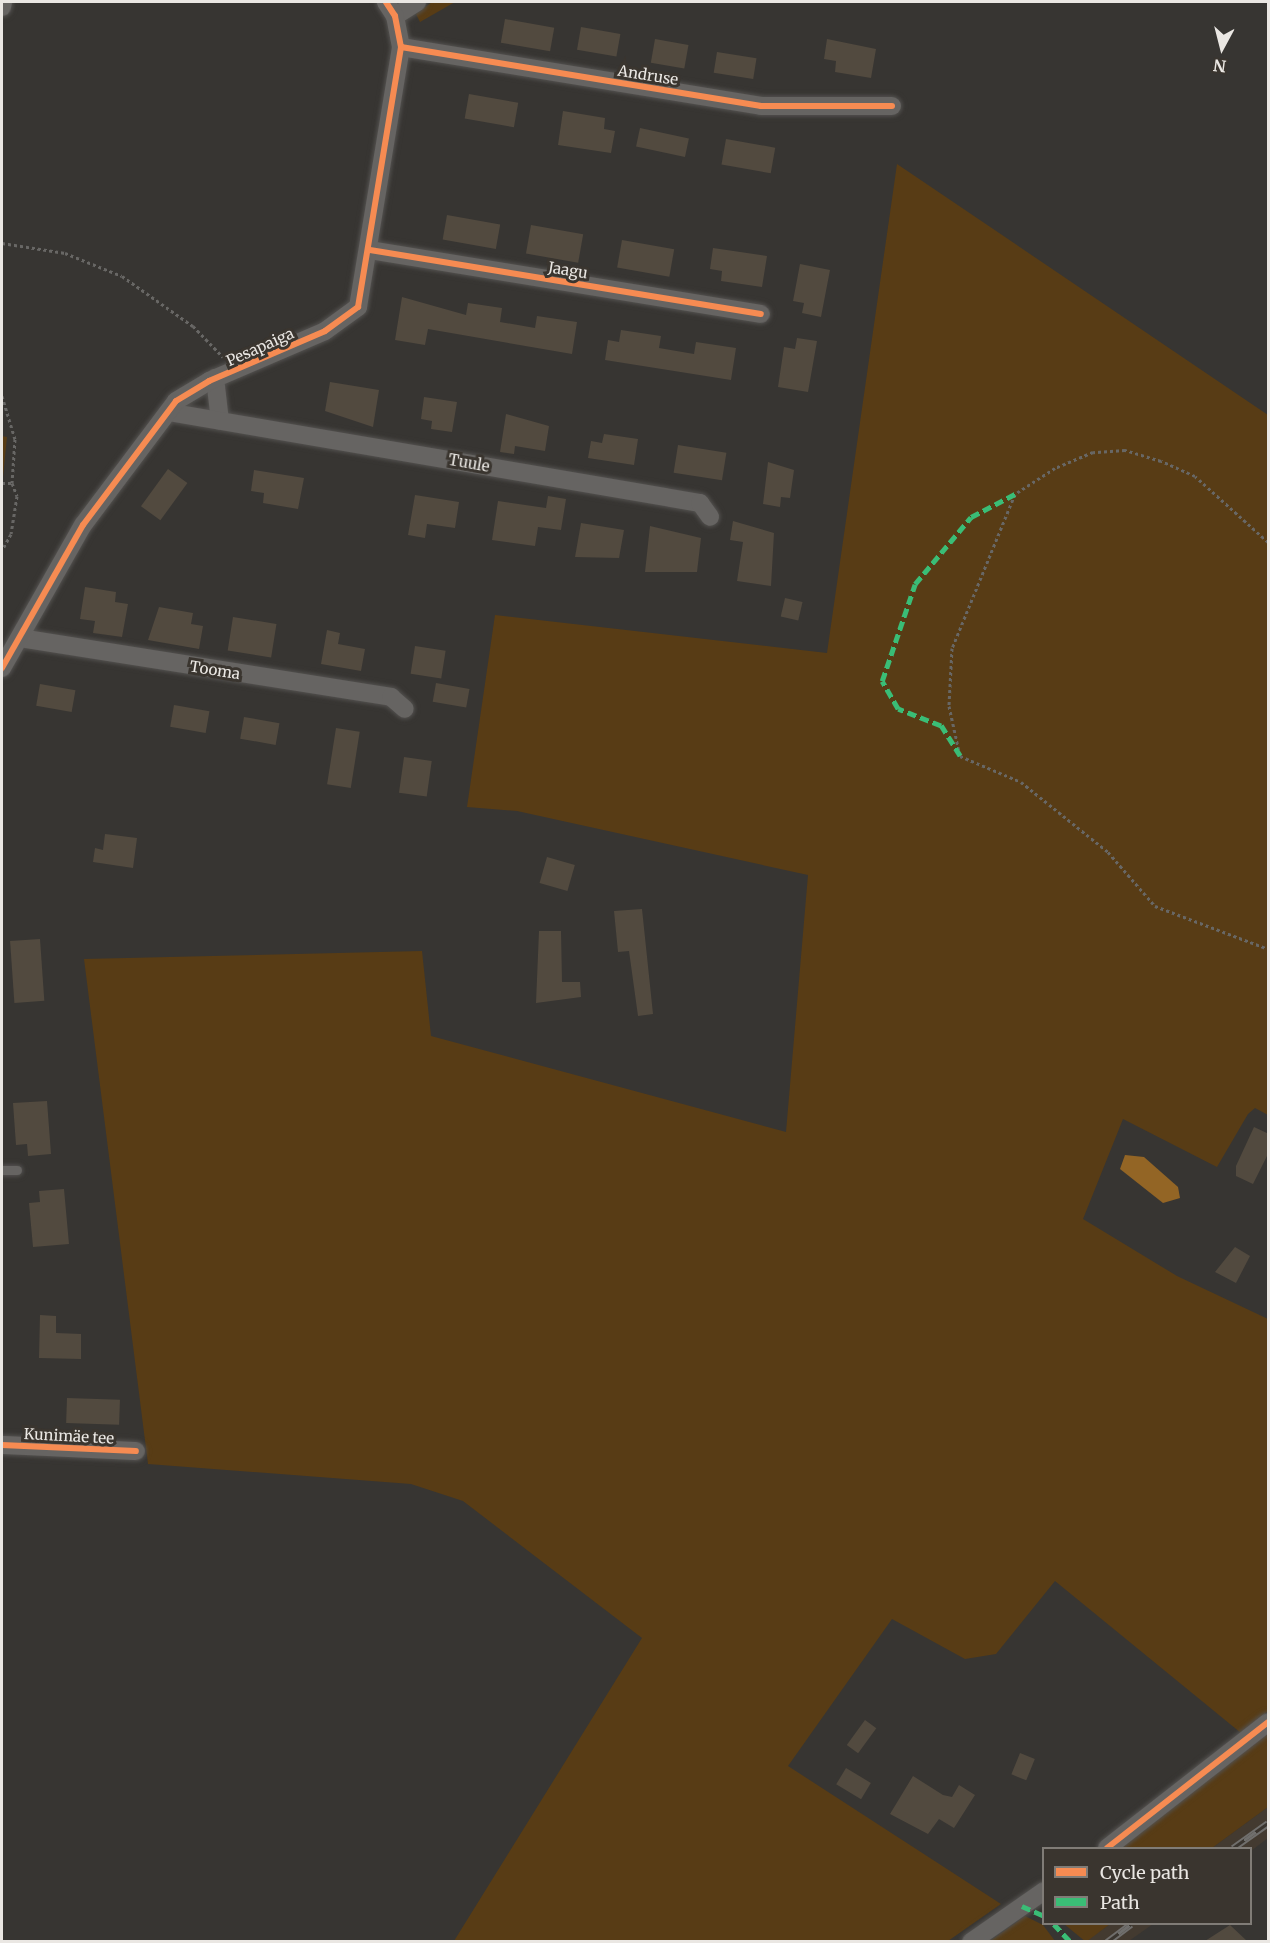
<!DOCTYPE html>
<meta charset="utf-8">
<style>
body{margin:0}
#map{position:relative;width:1270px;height:1943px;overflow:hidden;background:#373532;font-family:Merriweather,serif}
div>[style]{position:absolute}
.built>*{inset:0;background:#433a30}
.green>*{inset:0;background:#583c15}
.water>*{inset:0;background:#936525}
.building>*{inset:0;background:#524a3f;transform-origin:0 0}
.path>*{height:3px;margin-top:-1.5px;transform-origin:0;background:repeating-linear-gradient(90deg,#686765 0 3px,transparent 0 6px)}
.roads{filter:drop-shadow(0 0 2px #53514f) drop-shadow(0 0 2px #53514f)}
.service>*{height:9px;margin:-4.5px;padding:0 4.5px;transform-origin:4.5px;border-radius:4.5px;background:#666462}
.minor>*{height:18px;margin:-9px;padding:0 9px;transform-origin:9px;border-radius:9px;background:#666462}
.rail>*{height:7px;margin-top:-3.5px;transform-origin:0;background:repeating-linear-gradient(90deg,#3a352f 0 14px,#706f6d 0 28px);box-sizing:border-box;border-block:2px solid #706f6d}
.quiet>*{height:4.5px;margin-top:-2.25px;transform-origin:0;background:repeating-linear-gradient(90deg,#3abd76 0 9px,transparent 0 13.5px)}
.cycleway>*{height:6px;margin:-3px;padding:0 3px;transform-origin:3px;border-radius:3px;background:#f68b52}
span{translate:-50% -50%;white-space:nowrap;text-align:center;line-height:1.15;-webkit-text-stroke:6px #3a352f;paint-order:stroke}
.street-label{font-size:15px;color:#eae7e3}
.frame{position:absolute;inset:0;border:3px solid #eae7e3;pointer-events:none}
.legend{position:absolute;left:1042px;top:1847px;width:210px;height:78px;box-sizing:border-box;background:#3a352f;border:2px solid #807c77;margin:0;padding:8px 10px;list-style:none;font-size:18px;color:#eae7e3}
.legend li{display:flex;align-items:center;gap:12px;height:30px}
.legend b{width:30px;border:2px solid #807c77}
.north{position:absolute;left:1192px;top:18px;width:60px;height:60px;-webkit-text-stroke:4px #3a352f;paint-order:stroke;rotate:187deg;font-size:16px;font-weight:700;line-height:24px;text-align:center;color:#eae7e3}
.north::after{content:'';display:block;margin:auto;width:21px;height:27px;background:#eae7e3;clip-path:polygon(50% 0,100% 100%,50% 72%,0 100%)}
</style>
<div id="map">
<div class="built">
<i style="clip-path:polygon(1268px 1807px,1268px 1838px,1251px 1851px,1212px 1848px)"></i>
<i style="clip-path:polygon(1110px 1924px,1153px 1924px,1129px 1941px,1086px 1941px)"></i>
</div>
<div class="green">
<i style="clip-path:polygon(432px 2px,455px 2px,420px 22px,416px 14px)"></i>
<i style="clip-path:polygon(897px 164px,1268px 415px,1268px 1115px,1255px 1108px,1248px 1114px,1217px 1167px,1123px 1119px,1083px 1219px,1177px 1276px,1268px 1319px,1268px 1711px,1241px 1733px,1055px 1581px,996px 1654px,965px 1659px,892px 1619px,788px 1766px,1001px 1904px,948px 1941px,454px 1941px,642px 1638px,463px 1501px,411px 1484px,148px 1464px,84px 959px,422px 951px,431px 1036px,786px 1132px,808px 875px,517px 811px,467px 807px,495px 615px,827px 653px)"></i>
<i style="clip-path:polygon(2px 436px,7px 437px,3px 477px,2px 477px)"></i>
<i style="clip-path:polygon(1268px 1732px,1268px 1807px,1212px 1848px,1116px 1848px)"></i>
<i style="clip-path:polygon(1025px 1916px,1043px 1925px,1055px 1941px,990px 1941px)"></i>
<i style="clip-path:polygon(1064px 1924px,1110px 1924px,1086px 1942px)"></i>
</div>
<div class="water">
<i style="clip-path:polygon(1125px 1155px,1144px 1157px,1178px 1187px,1180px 1198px,1163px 1203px,1120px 1169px)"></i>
</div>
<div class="building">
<i style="left:505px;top:19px;width:50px;height:24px;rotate:10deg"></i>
<i style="left:581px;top:27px;width:40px;height:23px;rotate:10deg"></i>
<i style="left:655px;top:39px;width:34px;height:24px;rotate:10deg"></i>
<i style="clip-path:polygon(827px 39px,876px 49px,871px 78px,835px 72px,836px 61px,824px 59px)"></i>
<i style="left:717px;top:52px;width:40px;height:21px;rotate:9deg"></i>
<i style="left:469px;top:94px;width:50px;height:25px;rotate:10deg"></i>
<i style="clip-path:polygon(563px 111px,605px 118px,604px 129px,615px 131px,611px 153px,558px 145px)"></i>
<i style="left:640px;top:128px;width:50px;height:19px;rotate:12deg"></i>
<i style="left:726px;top:139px;width:50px;height:26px;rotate:10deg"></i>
<i style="left:447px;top:215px;width:54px;height:25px;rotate:10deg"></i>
<i style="left:531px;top:225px;width:53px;height:29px;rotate:10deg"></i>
<i style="left:622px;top:240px;width:53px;height:28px;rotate:10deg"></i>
<i style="clip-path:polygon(713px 248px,767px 256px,762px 287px,721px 281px,722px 271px,710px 269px)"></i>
<i style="clip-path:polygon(800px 264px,830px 270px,821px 317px,802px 313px,804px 303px,793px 301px)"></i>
<i style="clip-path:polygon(402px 297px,466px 315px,468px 303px,502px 308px,500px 322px,535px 328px,537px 316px,577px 322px,572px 354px,428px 329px,425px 345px,395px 340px)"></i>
<i style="clip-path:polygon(621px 330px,661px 336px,659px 348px,694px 354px,696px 342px,736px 348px,731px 380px,605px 360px,608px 340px,619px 342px)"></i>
<i style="clip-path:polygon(797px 338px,817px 341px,808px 392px,778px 387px,784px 347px,795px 349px)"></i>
<i style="clip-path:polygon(330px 382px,379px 390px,373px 427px,325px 411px)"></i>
<i style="clip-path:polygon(424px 397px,457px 402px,452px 432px,431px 429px,432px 421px,421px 419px)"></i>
<i style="clip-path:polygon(506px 414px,549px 426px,545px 451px,515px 446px,514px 454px,500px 452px)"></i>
<i style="clip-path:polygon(604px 434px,638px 439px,634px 465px,588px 458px,591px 441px,602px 443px)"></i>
<i style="left:678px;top:445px;width:49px;height:28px;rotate:9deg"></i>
<i style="clip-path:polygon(768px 462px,794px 470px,790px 498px,781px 497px,780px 507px,763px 504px)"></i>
<i style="left:168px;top:469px;width:24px;height:46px;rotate:36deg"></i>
<i style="clip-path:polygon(254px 470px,304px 478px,298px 509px,263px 503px,264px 493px,251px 491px)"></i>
<i style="clip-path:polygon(415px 495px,459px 502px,455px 528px,427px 524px,425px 538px,408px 535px)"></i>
<i style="clip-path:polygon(548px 496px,566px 499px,561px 530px,538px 527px,535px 546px,492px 540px,498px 501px,546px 508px)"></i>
<i style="clip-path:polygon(733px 521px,774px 533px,771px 586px,737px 581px,743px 542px,730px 540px)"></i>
<i style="clip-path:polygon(581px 523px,624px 530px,619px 558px,575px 557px)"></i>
<i style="clip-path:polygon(650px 526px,701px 538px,697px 572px,645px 572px)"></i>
<i style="clip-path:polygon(85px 587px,116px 592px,115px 602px,128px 604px,122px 637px,93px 633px,95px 621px,80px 619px)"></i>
<i style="left:785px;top:598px;width:18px;height:19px;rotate:13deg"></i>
<i style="clip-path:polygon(159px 607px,193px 613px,191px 624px,203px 626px,199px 649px,148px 640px)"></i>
<i style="left:233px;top:617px;width:44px;height:34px;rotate:9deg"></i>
<i style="clip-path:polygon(327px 630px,340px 633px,338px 644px,365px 649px,361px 671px,321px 664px)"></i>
<i style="left:415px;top:646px;width:31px;height:28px;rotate:9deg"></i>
<i style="left:436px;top:683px;width:34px;height:19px;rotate:10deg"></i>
<i style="left:40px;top:684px;width:36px;height:22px;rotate:10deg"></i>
<i style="left:174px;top:705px;width:36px;height:22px;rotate:10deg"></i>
<i style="left:244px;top:717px;width:36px;height:22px;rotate:10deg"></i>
<i style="left:336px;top:728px;width:24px;height:57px;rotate:9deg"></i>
<i style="left:404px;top:757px;width:28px;height:36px;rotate:8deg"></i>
<i style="clip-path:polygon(105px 834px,137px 838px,133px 868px,93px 862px,95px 848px,103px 850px)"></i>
<i style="left:547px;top:857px;width:29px;height:27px;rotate:16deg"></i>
<i style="clip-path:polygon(642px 909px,653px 1014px,638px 1016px,629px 951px,618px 952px,614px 911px)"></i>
<i style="clip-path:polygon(539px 931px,561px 931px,562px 982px,580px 982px,581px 997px,536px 1003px)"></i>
<i style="left:40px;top:939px;width:62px;height:30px;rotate:86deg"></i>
<i style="clip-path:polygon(47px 1101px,51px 1154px,28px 1156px,27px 1144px,16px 1145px,13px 1103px)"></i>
<i style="clip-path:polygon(1254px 1127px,1269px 1134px,1269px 1152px,1253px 1184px,1236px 1176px,1236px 1166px)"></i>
<i style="clip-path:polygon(64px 1189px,69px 1244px,33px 1247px,29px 1203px,40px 1202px,39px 1191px)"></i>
<i style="clip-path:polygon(1235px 1247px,1250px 1256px,1236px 1283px,1215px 1272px)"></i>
<i style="clip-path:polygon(40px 1315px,56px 1316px,56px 1333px,81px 1334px,81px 1359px,39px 1358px)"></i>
<i style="left:67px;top:1398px;width:53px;height:25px;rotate:2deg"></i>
<i style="left:865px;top:1720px;width:14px;height:31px;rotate:36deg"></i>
<i style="left:1020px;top:1753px;width:16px;height:23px;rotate:22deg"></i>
<i style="left:846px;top:1768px;width:29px;height:19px;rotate:31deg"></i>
<i style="clip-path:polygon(913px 1776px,943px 1795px,952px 1797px,959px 1785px,975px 1795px,954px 1828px,939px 1819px,928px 1834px,890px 1814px)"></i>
<i style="clip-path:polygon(1230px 1925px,1247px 1941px,1205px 1941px)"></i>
</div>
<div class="path">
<i style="left:2px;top:243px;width:64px;rotate:9deg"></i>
<i style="left:65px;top:253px;width:61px;rotate:22deg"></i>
<i style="left:122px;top:276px;width:87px;rotate:35.2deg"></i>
<i style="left:193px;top:326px;width:43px;rotate:45.9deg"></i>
<i style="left:2px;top:396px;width:45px;rotate:73.2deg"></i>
<i style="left:15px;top:439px;width:44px;rotate:93.9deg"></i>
<i style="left:12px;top:483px;width:14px;rotate:69deg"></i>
<i style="left:17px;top:496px;width:38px;rotate:99deg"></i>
<i style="left:11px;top:534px;width:18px;rotate:119deg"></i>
<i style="left:2px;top:483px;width:10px"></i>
<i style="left:1268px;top:542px;width:98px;rotate:-137.9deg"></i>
<i style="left:1195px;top:476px;width:37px;rotate:-156deg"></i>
<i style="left:1161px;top:461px;width:38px;rotate:-163deg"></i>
<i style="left:1125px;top:450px;width:32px;rotate:176deg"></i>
<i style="left:1093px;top:452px;width:41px;rotate:157.2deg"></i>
<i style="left:1055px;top:468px;width:48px;rotate:147deg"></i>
<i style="left:1015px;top:494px;width:166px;rotate:112.2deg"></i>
<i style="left:952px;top:648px;width:58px;rotate:93deg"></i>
<i style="left:949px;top:706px;width:51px;rotate:77.6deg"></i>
<i style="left:960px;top:756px;width:66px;rotate:23.1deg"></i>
<i style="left:1021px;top:782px;width:112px;rotate:38.8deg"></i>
<i style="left:1108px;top:852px;width:72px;rotate:49deg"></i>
<i style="left:1155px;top:906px;width:121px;rotate:20.8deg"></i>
</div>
<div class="roads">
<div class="service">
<i style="left:2px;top:1170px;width:15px"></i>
</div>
<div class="minor">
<i style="left:2px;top:7px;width:5px;rotate:-79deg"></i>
<i style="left:395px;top:16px;width:26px;rotate:-32deg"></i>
<i style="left:401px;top:47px;width:365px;rotate:9.3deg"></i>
<i style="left:761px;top:106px;width:131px"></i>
<i style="left:370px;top:250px;width:396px;rotate:9.3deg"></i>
<i style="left:215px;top:378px;width:43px;rotate:83.4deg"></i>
<i style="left:168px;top:412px;width:540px;rotate:9.71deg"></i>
<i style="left:700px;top:503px;width:17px;rotate:54deg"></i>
<i style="left:20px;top:638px;width:376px;rotate:9deg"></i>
<i style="left:391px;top:697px;width:18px;rotate:41deg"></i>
<i style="left:2px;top:668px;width:164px;rotate:-60.5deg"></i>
<i style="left:83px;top:525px;width:155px;rotate:-53.1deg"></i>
<i style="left:176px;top:401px;width:39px;rotate:-31deg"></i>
<i style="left:209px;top:381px;width:126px;rotate:-23.3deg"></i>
<i style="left:325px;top:331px;width:41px;rotate:-36deg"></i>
<i style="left:358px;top:307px;width:264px;rotate:-80.6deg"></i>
<i style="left:401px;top:47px;width:32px;rotate:-101deg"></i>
<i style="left:395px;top:16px;width:17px;rotate:-123deg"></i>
<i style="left:2px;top:1445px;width:134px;rotate:2.6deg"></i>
<i style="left:1107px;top:1848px;width:204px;rotate:-38deg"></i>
<i style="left:971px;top:1942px;width:89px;rotate:-34.9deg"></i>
</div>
</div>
<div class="rail">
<i style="left:1233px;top:1848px;width:43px;rotate:-35.5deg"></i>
<i style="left:1107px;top:1942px;width:30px;rotate:-37deg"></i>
</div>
<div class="quiet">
<i style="left:960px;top:756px;width:36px;rotate:-122deg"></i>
<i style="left:941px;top:726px;width:46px;rotate:-158.4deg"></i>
<i style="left:898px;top:709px;width:32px;rotate:-120deg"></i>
<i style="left:882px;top:681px;width:102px;rotate:-71.2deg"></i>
<i style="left:915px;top:584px;width:87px;rotate:-50.1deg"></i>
<i style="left:971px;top:517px;width:50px;rotate:-27.6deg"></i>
<i style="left:1022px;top:1906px;width:24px;rotate:24deg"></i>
<i style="left:1054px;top:1924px;width:25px;rotate:47deg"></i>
</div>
<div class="cycleway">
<i style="left:401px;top:47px;width:365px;rotate:9.3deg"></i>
<i style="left:761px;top:106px;width:131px"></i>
<i style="left:370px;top:250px;width:396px;rotate:9.3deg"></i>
<i style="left:2px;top:668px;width:164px;rotate:-60.5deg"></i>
<i style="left:83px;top:525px;width:155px;rotate:-53.1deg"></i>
<i style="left:176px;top:401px;width:39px;rotate:-31deg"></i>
<i style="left:209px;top:381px;width:126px;rotate:-23.3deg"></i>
<i style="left:325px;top:331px;width:41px;rotate:-36deg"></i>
<i style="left:358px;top:307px;width:264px;rotate:-80.6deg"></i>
<i style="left:401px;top:47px;width:32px;rotate:-101deg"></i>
<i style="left:395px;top:16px;width:17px;rotate:-123deg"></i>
<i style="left:2px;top:1445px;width:134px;rotate:2.6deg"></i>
<i style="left:1107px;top:1848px;width:204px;rotate:-38deg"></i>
</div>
<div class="street-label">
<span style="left:648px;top:75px;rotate:9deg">Andruse</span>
<span style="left:568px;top:270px;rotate:9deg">Jaagu</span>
<span style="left:260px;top:347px;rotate:-24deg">Pesapaiga</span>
<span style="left:469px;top:463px;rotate:10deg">Tuule</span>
<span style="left:215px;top:670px;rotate:9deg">Tooma</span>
<span style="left:69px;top:1436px;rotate:3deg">Kunimäe tee</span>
</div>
<div class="frame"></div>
<ul class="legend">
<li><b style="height:8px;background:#f68b52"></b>Cycle path</li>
<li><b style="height:8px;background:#3abd76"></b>Path</li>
</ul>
<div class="north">N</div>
</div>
